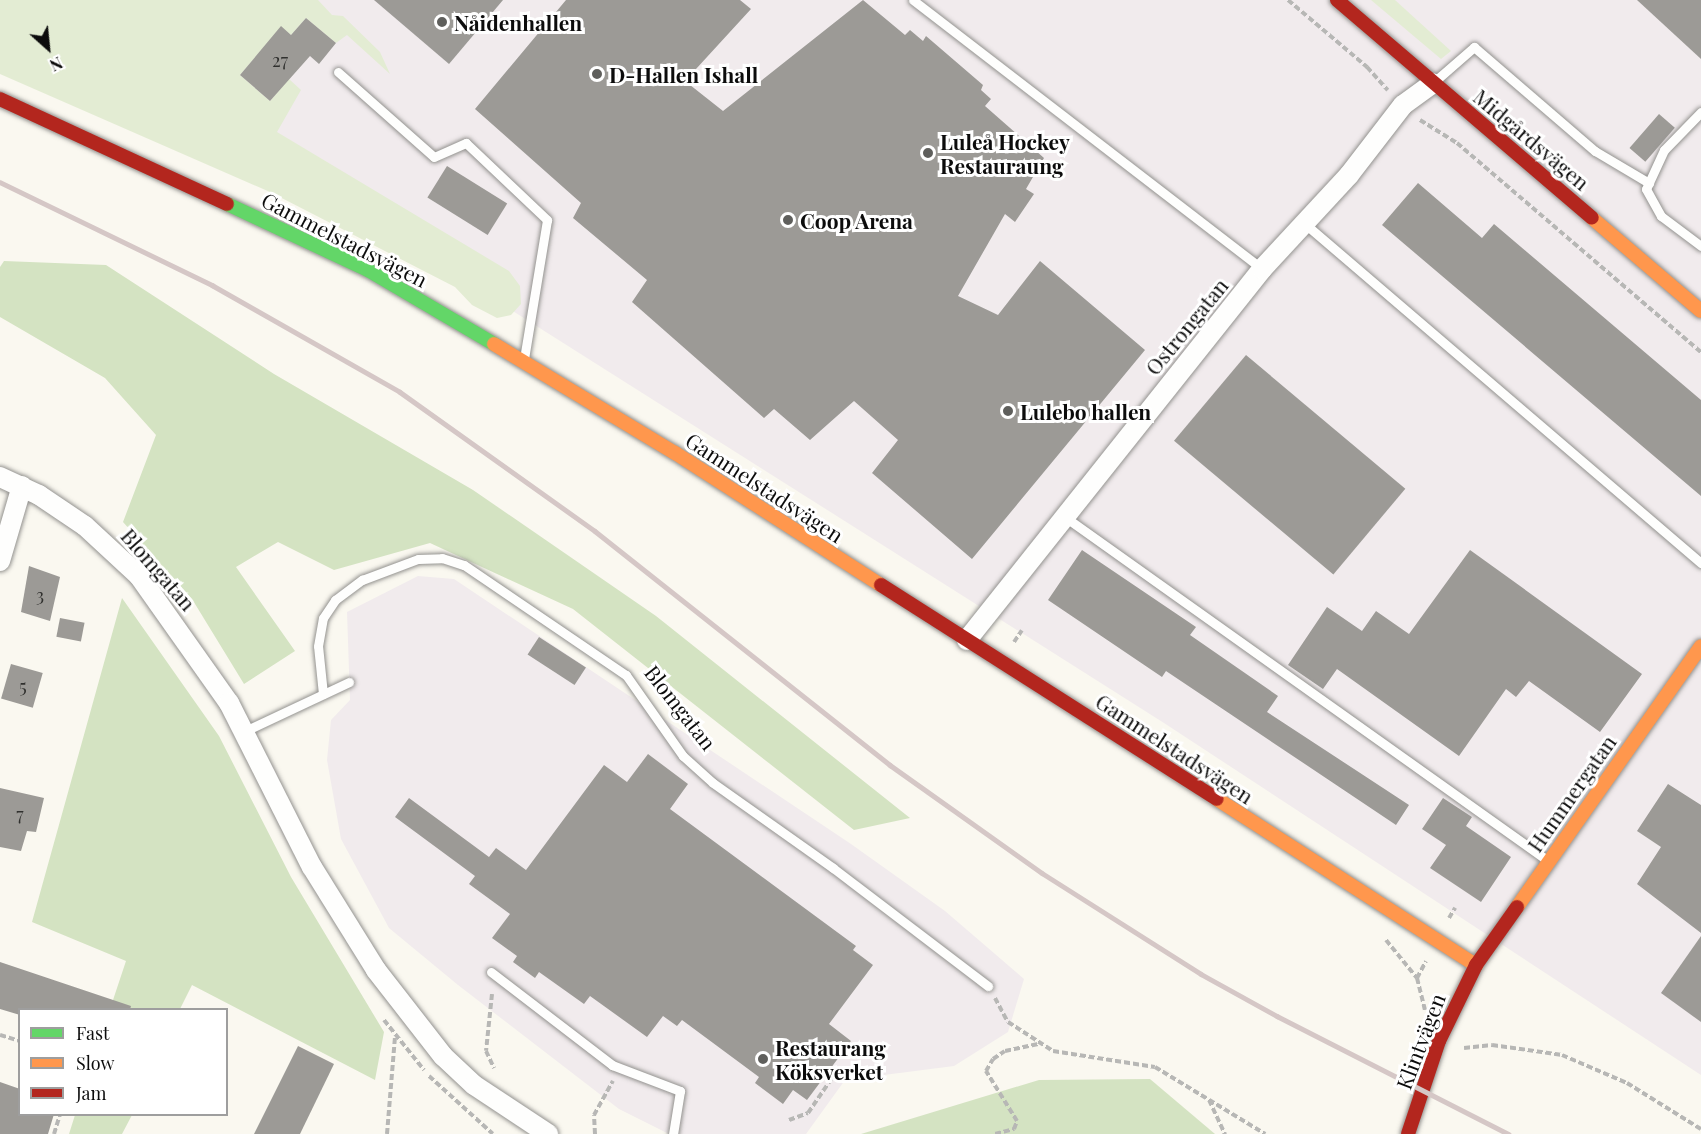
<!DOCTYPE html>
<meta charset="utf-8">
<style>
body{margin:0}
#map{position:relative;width:1701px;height:1134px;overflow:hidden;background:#faf8f0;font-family:"Playfair Display",serif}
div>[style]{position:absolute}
.industrial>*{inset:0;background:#f1ebed}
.green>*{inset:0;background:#e3ecd3}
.forest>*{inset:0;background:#d4e3c2}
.building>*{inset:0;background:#9c9a96;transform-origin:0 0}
.path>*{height:4px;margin-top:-2px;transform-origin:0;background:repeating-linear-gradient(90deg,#b7b7b5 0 6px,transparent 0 9px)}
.roads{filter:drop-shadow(0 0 2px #93928f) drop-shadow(0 0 2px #93928f)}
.lane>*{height:9px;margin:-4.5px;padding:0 4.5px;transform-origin:4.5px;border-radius:4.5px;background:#fefefd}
.street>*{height:20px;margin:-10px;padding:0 10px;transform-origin:10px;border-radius:10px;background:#fefefd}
.fast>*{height:14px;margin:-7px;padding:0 7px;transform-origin:7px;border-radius:7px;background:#63d668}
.slow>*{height:14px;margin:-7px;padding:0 7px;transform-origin:7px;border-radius:7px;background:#ff974d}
.jam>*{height:14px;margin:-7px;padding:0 7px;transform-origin:7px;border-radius:7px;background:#b3261e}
.rail>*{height:4.5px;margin:-2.25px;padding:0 2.25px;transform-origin:2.25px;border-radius:2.25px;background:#d5c7c6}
.dots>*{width:16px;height:16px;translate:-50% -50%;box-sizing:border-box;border:3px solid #fff;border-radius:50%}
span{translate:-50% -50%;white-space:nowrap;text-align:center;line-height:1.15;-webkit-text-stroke:6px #fff;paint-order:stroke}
.number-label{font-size:18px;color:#30302e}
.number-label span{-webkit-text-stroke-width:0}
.poi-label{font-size:21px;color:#0c0c0c;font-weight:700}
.left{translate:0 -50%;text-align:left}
.street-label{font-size:21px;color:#0c0c0c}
.legend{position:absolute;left:18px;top:1008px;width:210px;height:108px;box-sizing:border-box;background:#fff;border:2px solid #9e9e9e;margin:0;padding:8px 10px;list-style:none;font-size:18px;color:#0c0c0c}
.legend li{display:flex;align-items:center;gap:12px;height:30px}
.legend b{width:30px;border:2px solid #9e9e9e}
.north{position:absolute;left:18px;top:18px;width:60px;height:60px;-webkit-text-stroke:4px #fff;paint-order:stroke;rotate:153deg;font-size:16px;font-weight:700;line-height:24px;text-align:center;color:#0c0c0c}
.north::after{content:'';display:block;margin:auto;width:21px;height:27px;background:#0c0c0c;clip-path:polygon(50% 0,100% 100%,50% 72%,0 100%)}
</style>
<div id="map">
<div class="industrial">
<i style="clip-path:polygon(0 0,1701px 0,1701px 1075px,1164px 723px,459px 277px)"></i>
<i style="clip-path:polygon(418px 576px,454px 579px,851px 844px,945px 911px,1024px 979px,1008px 1032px,954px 1066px,845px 1080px,806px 1134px,669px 1134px,619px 1109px,458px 985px,389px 928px,341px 839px,327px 760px,331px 720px,350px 700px,347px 612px)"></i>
</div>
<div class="green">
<i style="clip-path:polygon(0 0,318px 0,332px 15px,343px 16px,380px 52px,390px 74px,347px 35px,336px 43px,306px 18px,291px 35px,281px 27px,240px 75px,270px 101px,289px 79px,301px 90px,277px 132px,509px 271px,520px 286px,521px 304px,511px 315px,497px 318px,472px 305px,455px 287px,270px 192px,0 74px)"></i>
<i style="clip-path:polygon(1371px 0,1395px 0,1451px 51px,1441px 59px)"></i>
</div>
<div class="forest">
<i style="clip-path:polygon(4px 261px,106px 265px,274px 374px,473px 490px,656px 616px,910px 818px,854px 830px,573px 609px,430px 543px,334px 570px,278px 542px,236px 567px,295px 651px,244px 684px,192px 599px,123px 522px,156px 435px,105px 378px,0 317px,0 267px)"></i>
<i style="clip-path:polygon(122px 598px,219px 736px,291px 877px,384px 1032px,375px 1080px,192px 985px,180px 1009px,110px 1009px,126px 961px,32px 922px)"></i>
<i style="clip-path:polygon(1150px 1079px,1215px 1134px,861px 1134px,1039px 1080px)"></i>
<i style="clip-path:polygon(75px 1115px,75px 1114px,132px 1115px,122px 1134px,69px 1134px)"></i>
</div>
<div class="building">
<i style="clip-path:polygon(374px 0,503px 0,449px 64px)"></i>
<i style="clip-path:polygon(566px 0,740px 0,751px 9px,685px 81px,723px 111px,863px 0,905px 35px,910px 30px,923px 41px,926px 36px,983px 85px,981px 90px,991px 99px,985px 106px,1044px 158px,1026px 189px,1034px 194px,1015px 222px,1005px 214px,958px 296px,998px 315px,1040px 261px,1145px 350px,972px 559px,872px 473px,898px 440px,854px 401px,810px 440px,774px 409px,764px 418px,632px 302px,647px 280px,573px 218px,581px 203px,475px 109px)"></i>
<i style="clip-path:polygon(1637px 0,1701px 0,1701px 59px)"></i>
<i style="clip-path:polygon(306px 18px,336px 43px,319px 64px,310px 56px,270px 101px,240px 75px,281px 26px,291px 35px)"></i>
<i style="left:1659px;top:114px;width:21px;height:45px;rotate:41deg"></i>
<i style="left:447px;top:166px;width:71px;height:37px;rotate:32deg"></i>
<i style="clip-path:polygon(1418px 183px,1482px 238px,1494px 224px,1701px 400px,1701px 496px,1382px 225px)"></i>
<i style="left:1246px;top:355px;width:208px;height:112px;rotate:40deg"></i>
<i style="clip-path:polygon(1082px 550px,1196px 627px,1190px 635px,1278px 696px,1267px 712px,1409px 805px,1396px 825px,1166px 671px,1162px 677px,1048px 600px)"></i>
<i style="clip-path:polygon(1470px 550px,1642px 674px,1600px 732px,1529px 681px,1516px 697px,1506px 689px,1459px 756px,1337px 669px,1323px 689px,1288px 665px,1327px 607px,1362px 631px,1376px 611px,1409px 634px)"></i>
<i style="clip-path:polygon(29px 566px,60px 577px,50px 621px,21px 612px)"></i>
<i style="left:60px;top:618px;width:25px;height:19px;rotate:11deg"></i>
<i style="left:539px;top:637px;width:56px;height:21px;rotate:33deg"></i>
<i style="left:11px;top:664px;width:33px;height:36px;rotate:16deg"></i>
<i style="clip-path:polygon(648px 754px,688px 784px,670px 809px,856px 946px,853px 950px,873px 965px,829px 1024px,851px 1041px,807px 1100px,793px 1090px,783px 1104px,755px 1083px,759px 1077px,682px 1020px,677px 1026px,663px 1016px,647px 1037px,590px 996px,584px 1004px,539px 972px,535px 978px,513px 962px,517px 956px,492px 938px,510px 914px,469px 884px,475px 876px,395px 817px,409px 798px,489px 857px,496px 848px,526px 870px,604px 765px,627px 782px)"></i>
<i style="clip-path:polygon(1668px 784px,1701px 805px,1701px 933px,1637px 884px,1661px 847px,1637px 831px)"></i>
<i style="clip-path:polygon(0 788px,44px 798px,36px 832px,27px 831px,21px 851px,0 847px)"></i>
<i style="clip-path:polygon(1443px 798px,1472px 817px,1466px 826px,1511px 857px,1481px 902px,1430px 868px,1446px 845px,1422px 829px)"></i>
<i style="clip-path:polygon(1701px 936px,1701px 1022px,1661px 993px)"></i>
<i style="clip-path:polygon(0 962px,131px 1006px,130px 1010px,20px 1010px,20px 1015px,0 1009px)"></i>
<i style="clip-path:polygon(298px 1046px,334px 1064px,300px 1134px,254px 1134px)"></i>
<i style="clip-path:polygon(0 1082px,20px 1089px,20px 1114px,54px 1114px,48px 1134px,0 1134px)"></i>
</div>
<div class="path">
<i style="left:1288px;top:0;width:104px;rotate:40.3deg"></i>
<i style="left:1367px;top:67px;width:31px;rotate:48deg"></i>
<i style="left:1420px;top:120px;width:44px;rotate:31.9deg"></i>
<i style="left:1457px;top:143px;width:321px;rotate:40.6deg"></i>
<i style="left:1014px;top:642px;width:14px;rotate:-56deg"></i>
<i style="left:1449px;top:918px;width:12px;rotate:-59deg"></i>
<i style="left:1386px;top:940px;width:49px;rotate:50.8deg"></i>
<i style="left:1417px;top:978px;width:33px;rotate:76deg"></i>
<i style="left:1417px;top:978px;width:19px;rotate:-62deg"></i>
<i style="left:492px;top:994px;width:57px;rotate:96deg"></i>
<i style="left:486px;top:1051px;width:19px;rotate:65deg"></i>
<i style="left:995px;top:998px;width:27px;rotate:62deg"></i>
<i style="left:1008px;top:1022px;width:54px;rotate:32.8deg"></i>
<i style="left:1053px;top:1051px;width:103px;rotate:8.9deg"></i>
<i style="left:1155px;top:1067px;width:129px;rotate:31.3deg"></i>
<i style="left:384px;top:1020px;width:64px;rotate:51.3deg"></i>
<i style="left:0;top:1035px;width:21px;rotate:17deg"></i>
<i style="left:1464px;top:1048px;width:28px;rotate:-6deg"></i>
<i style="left:1492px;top:1045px;width:71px;rotate:8.1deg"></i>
<i style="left:1562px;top:1055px;width:71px;rotate:23.3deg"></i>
<i style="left:1627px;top:1083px;width:87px;rotate:31.9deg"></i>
<i style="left:429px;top:1076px;width:86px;rotate:42.2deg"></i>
<i style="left:1209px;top:1100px;width:38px;rotate:65deg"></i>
<i style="left:789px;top:1120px;width:20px;rotate:-20deg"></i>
<i style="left:808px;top:1113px;width:42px;rotate:-55.6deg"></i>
<i style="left:54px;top:1134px;width:21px;rotate:-73deg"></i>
<i style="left:387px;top:1134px;width:98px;rotate:-85.3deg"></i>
<i style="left:595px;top:1134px;width:19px;rotate:-93deg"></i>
<i style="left:594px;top:1115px;width:39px;rotate:-61deg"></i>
<i style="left:995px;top:1134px;width:20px;rotate:-15deg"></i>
<i style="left:1014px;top:1129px;width:9px;rotate:-69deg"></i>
<i style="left:1017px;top:1121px;width:59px;rotate:-121.8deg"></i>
<i style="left:986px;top:1071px;width:14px;rotate:-60deg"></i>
<i style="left:993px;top:1059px;width:14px;rotate:-34deg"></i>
<i style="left:1005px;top:1051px;width:35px;rotate:-12deg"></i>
</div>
<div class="roads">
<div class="lane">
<i style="left:913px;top:0;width:441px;rotate:37.6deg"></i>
<i style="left:338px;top:72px;width:128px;rotate:41.5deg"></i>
<i style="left:434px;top:157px;width:35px;rotate:-24deg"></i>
<i style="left:466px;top:143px;width:112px;rotate:43.5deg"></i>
<i style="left:547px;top:220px;width:141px;rotate:99.4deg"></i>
<i style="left:1435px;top:81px;width:52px;rotate:-41.1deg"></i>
<i style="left:1474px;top:47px;width:160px;rotate:40.7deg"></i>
<i style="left:1595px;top:151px;width:63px;rotate:30.7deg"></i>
<i style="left:1701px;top:112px;width:53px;rotate:134.2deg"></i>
<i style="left:1664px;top:150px;width:43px;rotate:114.8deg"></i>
<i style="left:1646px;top:189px;width:31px;rotate:61deg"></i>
<i style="left:1661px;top:216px;width:50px;rotate:36.9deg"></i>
<i style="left:1304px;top:223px;width:523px;rotate:40.58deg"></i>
<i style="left:1065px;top:517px;width:592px;rotate:35.44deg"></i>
<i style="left:323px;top:694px;width:48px;rotate:-95.9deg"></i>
<i style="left:318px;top:646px;width:28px;rotate:-80deg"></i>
<i style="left:323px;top:618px;width:22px;rotate:-56deg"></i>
<i style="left:335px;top:600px;width:34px;rotate:-37deg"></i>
<i style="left:362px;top:580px;width:60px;rotate:-20.6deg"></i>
<i style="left:418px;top:559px;width:24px;rotate:-2deg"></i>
<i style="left:442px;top:558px;width:23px;rotate:18deg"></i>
<i style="left:464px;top:565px;width:196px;rotate:34.2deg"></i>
<i style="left:626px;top:675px;width:99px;rotate:54.9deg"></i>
<i style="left:683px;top:756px;width:40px;rotate:42deg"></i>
<i style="left:713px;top:783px;width:147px;rotate:35.3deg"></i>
<i style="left:833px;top:868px;width:195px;rotate:37.3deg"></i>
<i style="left:245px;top:731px;width:115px;rotate:-25.2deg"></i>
<i style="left:491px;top:972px;width:153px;rotate:37.5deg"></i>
<i style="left:612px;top:1065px;width:73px;rotate:20.9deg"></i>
<i style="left:680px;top:1091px;width:44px;rotate:99.2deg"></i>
</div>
<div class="street">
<i style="left:0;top:477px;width:43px;rotate:24.8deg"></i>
<i style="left:39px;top:495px;width:55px;rotate:34deg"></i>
<i style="left:85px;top:526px;width:74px;rotate:42.8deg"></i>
<i style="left:139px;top:576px;width:156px;rotate:54.7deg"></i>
<i style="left:229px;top:703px;width:184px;rotate:63.2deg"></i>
<i style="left:312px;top:867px;width:121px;rotate:58.1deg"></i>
<i style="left:376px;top:970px;width:109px;rotate:52.1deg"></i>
<i style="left:443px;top:1056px;width:42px;rotate:43.1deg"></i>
<i style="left:474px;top:1085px;width:89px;rotate:33.5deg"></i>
<i style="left:0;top:561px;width:78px;rotate:-73.7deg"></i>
<i style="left:967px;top:640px;width:474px;rotate:-51.5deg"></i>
<i style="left:1262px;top:269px;width:128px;rotate:-47.2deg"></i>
<i style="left:1349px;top:175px;width:88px;rotate:-52.4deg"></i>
<i style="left:1403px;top:105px;width:37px;rotate:-36deg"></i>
</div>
<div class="fast">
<i style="left:227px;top:204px;width:156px;rotate:25.1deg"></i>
<i style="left:368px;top:270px;width:146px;rotate:30.4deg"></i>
</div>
<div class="slow">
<i style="left:1592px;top:218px;width:143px;rotate:40.5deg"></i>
<i style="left:494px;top:344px;width:211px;rotate:31.1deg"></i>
<i style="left:675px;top:453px;width:245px;rotate:32.7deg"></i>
<i style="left:1217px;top:799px;width:308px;rotate:32.7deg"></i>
<i style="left:1517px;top:907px;width:319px;rotate:-54.8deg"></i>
</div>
<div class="jam">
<i style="left:1337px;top:0;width:335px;rotate:40.5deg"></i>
<i style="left:0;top:99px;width:250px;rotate:24.8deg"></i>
<i style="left:881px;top:585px;width:398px;rotate:32.5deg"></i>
<i style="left:1408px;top:1134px;width:98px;rotate:-71.6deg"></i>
<i style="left:1439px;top:1041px;width:85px;rotate:-64deg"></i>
<i style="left:1476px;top:965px;width:71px;rotate:-54.7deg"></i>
</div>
</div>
<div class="rail">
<i style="left:0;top:182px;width:236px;rotate:25.9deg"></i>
<i style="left:212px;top:285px;width:216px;rotate:29.6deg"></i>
<i style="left:400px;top:392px;width:239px;rotate:35.5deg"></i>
<i style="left:595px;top:531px;width:377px;rotate:38.4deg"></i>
<i style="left:890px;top:765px;width:186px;rotate:35.4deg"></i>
<i style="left:1042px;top:873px;width:188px;rotate:32.4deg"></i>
<i style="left:1201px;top:974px;width:87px;rotate:28.9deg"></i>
<i style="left:1277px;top:1016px;width:260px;rotate:27deg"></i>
</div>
<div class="dots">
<i style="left:442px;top:22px;background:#5f5f5c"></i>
<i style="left:597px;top:74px;background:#5f5f5c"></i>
<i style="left:928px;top:153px;background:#5f5f5c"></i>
<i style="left:788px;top:220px;background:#5f5f5c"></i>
<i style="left:1008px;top:411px;background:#5f5f5c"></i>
<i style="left:763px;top:1059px;background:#5f5f5c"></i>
</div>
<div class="number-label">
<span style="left:280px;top:60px">27</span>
<span style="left:40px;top:595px">3</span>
<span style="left:23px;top:686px">5</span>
<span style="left:20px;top:814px">7</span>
</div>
<div class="poi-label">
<span class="left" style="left:454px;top:22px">Nåidenhallen</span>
<span class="left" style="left:609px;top:74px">D-Hallen Ishall</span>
<span class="left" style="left:940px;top:153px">Luleå Hockey<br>Restauraung</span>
<span class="left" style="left:800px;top:220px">Coop Arena</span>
<span class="left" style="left:1020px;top:411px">Lulebo hallen</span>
<span class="left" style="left:775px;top:1059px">Restaurang<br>Köksverket</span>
</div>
<div class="street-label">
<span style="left:1532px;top:139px;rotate:40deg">Midgårdsvägen</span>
<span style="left:345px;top:239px;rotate:27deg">Gammelstadsvägen</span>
<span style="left:1186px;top:326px;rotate:-51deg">Ostrongatan</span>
<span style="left:765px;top:487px;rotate:33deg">Gammelstadsvägen</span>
<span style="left:159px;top:569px;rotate:49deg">Blomgatan</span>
<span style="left:681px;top:707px;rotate:52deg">Blomgatan</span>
<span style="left:1175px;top:748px;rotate:33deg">Gammelstadsvägen</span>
<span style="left:1571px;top:793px;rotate:-55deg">Hummergatan</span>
<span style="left:1420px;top:1041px;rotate:-69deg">Klintvägen</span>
</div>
<ul class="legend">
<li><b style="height:8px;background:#63d668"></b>Fast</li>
<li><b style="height:8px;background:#ff974d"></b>Slow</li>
<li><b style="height:8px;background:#b3261e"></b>Jam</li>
</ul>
<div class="north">N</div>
</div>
